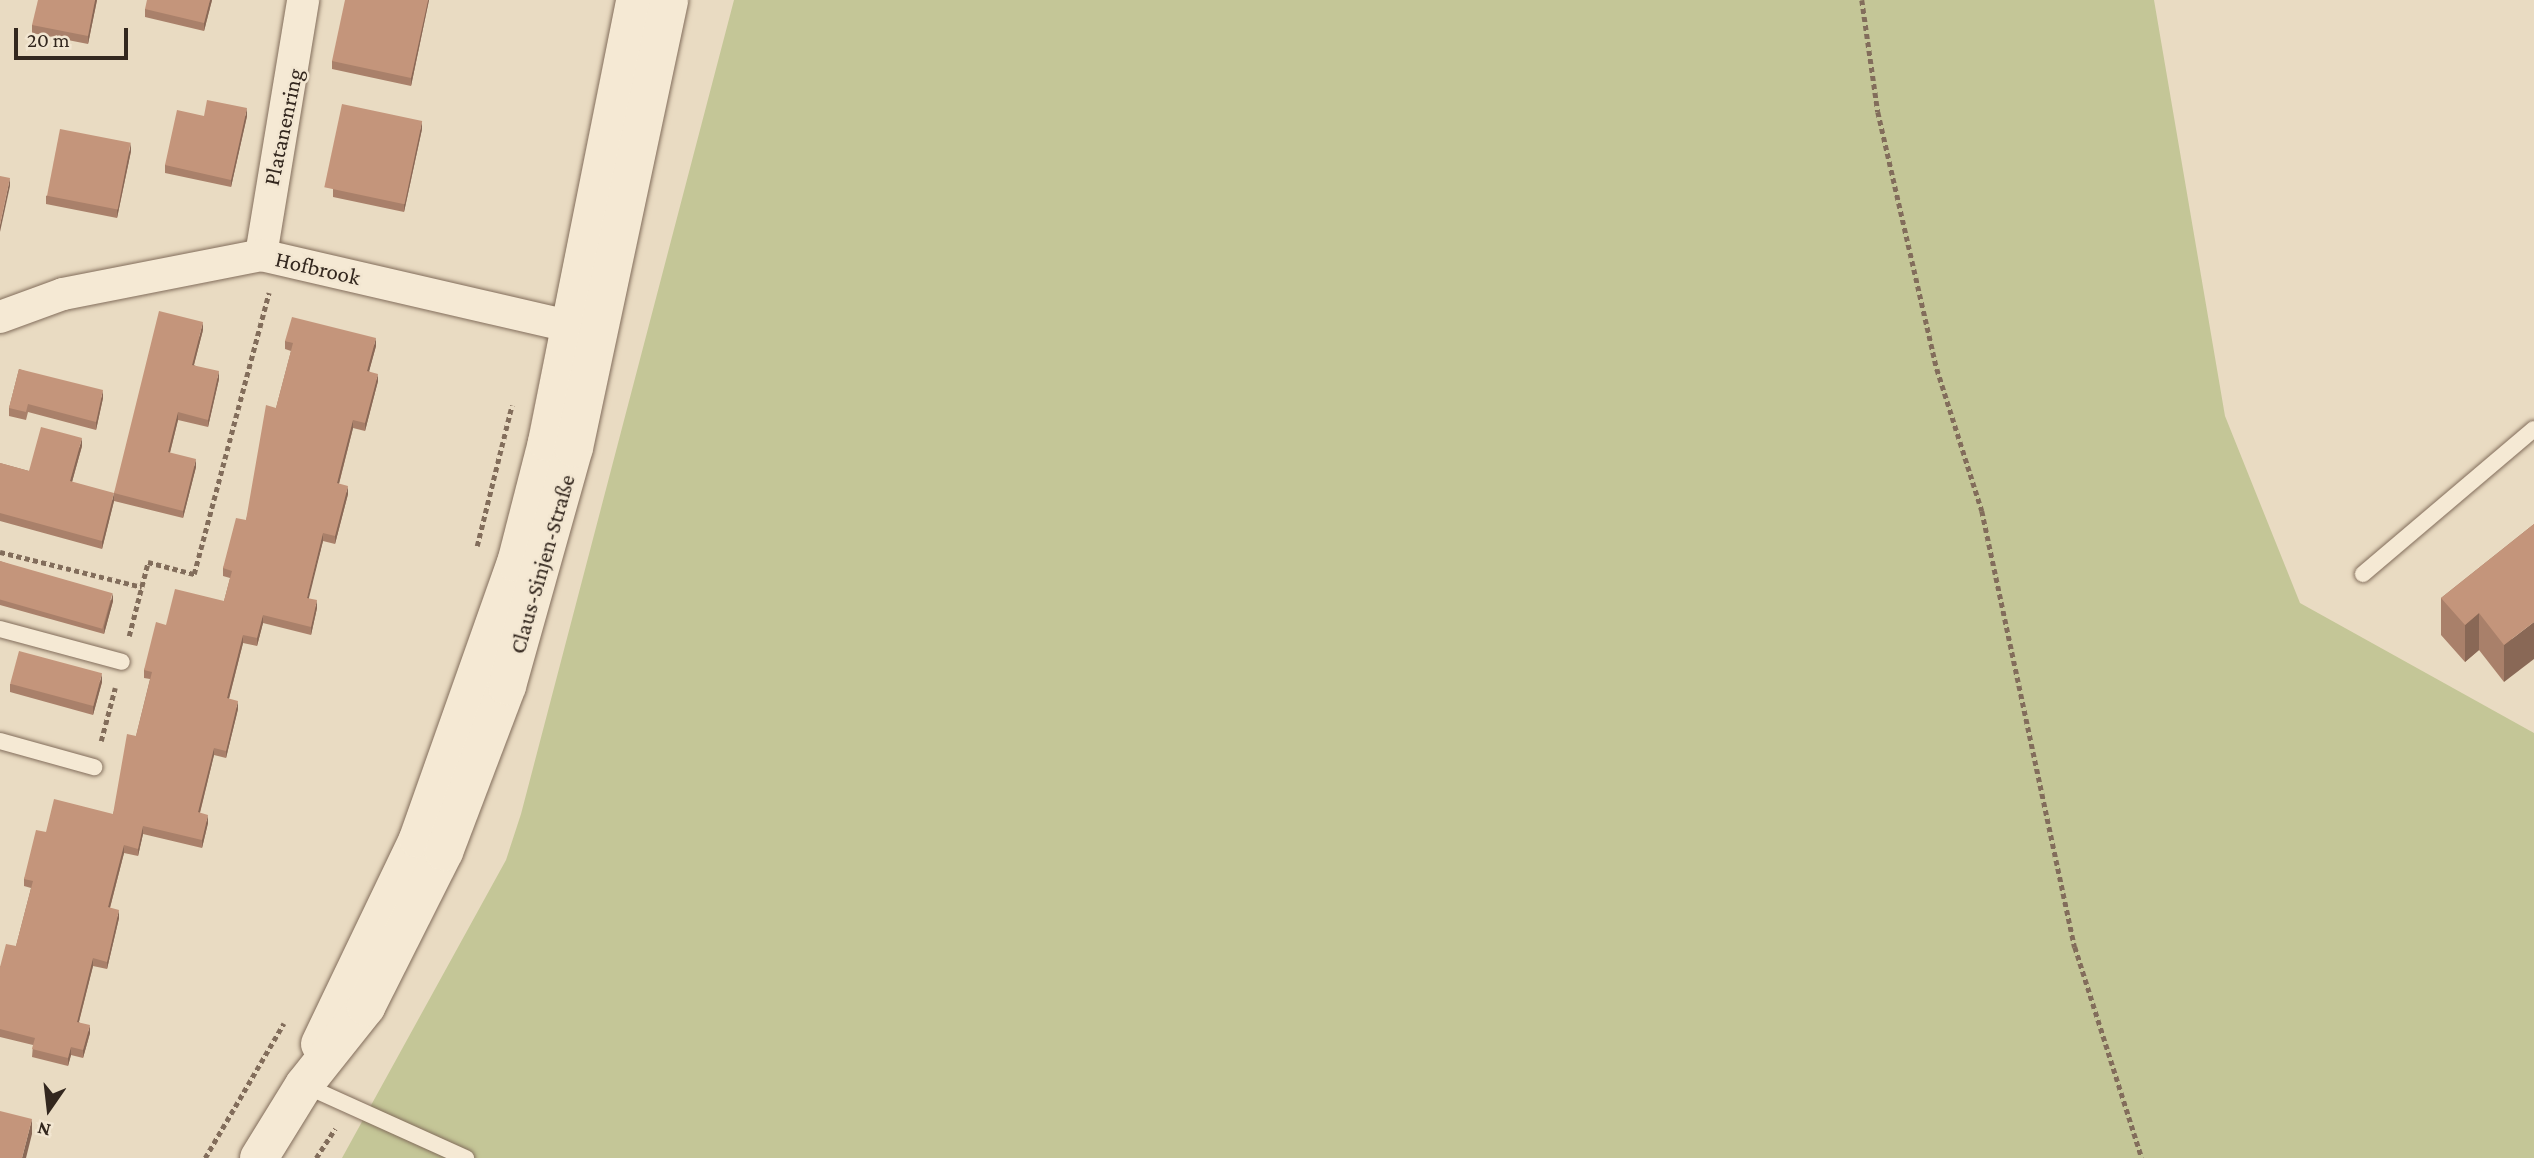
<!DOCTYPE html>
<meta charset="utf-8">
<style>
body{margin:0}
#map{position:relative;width:2534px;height:1158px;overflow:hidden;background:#e9dbc2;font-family:"Crimson Pro",serif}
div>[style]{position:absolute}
.green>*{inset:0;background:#c4c697}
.path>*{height:4.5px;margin-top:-2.25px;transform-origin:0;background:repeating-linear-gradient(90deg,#826d5b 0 5px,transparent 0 8.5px)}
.roads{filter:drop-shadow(0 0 2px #826d5b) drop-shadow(0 0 2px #826d5b)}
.service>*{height:16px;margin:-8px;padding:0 8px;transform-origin:8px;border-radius:8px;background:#f5e9d4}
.minor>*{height:32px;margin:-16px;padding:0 16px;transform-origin:16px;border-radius:16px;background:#f5e9d4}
.tertiary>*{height:38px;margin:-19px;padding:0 19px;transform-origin:19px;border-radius:19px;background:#f5e9d4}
.wall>*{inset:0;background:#a9806a}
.shaded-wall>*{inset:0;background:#896856}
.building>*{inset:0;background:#c4957b;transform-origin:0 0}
span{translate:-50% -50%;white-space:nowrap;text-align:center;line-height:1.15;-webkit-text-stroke:5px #f2e6d1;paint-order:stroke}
.street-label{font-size:23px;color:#33271e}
.north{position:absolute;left:14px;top:1074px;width:70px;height:70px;-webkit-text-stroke:5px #f2e6d1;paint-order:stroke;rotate:194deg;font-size:19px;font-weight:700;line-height:28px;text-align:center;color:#33271e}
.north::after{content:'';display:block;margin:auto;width:24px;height:32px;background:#33271e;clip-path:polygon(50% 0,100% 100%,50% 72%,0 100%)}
.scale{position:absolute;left:14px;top:28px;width:114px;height:32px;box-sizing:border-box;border:4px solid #33271e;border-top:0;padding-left:9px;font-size:21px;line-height:24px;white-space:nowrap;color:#33271e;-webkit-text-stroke:5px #f2e6d1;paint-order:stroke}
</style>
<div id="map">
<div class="green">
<i style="clip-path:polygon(734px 0,2154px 0,2225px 416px,2300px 603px,2534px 733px,2534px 1158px,342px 1158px,506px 860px,521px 814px)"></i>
</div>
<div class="path">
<i style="left:1862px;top:0;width:113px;rotate:81.9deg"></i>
<i style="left:1878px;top:112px;width:264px;rotate:77.1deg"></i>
<i style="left:1937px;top:369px;width:149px;rotate:72.4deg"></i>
<i style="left:1982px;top:511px;width:446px;rotate:78deg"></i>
<i style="left:2075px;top:947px;width:221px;rotate:72.4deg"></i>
<i style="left:477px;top:546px;width:145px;rotate:-76.1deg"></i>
<i style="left:0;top:552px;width:146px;rotate:13.8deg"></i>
<i style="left:129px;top:636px;width:76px;rotate:-75.6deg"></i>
<i style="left:148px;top:562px;width:48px;rotate:14.6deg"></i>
<i style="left:194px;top:574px;width:291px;rotate:-75.1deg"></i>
<i style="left:101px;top:741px;width:55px;rotate:-75.2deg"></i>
<i style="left:205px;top:1158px;width:156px;rotate:-59.7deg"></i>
<i style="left:316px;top:1158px;width:35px;rotate:-57deg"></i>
</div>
<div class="roads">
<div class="service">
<i style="left:2363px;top:574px;width:224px;rotate:-40.3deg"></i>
<i style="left:0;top:629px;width:126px;rotate:15.1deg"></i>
<i style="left:0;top:741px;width:98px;rotate:15.5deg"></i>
<i style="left:304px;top:1085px;width:178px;rotate:24.3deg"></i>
</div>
<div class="minor">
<i style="left:261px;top:255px;width:258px;rotate:-80.6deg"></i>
<i style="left:0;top:317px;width:67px;rotate:-20.1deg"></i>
<i style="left:63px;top:294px;width:202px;rotate:-11.1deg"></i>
<i style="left:261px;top:255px;width:339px;rotate:13deg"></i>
</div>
<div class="tertiary">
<i style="left:320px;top:1044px;width:227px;rotate:-64.4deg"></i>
<i style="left:418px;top:839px;width:293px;rotate:-70.5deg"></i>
<i style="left:516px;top:563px;width:125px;rotate:-75.6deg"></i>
<i style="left:547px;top:442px;width:451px;rotate:-78.7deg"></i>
<i style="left:259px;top:1158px;width:86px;rotate:-58.3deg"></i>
<i style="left:304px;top:1085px;width:100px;rotate:-51.5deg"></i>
<i style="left:366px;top:1007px;width:174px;rotate:-63.3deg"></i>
<i style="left:444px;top:852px;width:178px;rotate:-69.2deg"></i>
<i style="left:507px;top:686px;width:247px;rotate:-74.3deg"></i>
<i style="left:574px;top:448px;width:458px;rotate:-78deg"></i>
</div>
</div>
<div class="wall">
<i style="clip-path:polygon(97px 0,88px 44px,32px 33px,32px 25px)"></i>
<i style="clip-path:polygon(212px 0,204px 31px,145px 17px,145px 9px)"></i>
<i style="clip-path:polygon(429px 0,411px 86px,332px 69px,332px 61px)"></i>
<i style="clip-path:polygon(204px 116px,247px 116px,231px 187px,165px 173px,165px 165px)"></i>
<i style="clip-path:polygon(422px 129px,404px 212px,333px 197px,333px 189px)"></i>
<i style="clip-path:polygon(131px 151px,117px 218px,46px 204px,46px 196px)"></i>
<i style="clip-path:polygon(203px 330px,194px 365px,219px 379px,208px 427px,178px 420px,170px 453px,196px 467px,183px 518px,114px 501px,114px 493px)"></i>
<i style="clip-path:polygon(285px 341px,376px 346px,369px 371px,378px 381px,365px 431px,353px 428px,339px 484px,348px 494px,335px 544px,323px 541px,308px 598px,317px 608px,311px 635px,263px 623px,257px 646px,243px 643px,229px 699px,238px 709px,226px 758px,214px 755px,200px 813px,208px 823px,202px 848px,143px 834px,138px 856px,124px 853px,110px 908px,119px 918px,107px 969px,93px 966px,79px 1022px,90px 1033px,83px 1058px,71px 1055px,68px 1066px,32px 1057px,33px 1045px,0 1037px,0 967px,16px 946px,31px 888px,24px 886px,24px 879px,46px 832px,113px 814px,136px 736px,150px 679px,144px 678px,144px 670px,166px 625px,224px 601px,230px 578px,223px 576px,223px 568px,246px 520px,276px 408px,291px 351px,285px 349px)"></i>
<i style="clip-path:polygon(19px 369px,103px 398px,96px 430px,28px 412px,26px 420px,9px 416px,9px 408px)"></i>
<i style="clip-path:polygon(82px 446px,72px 482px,114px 501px,102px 549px,0 521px,0 463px,29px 471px)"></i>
<i style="clip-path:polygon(2534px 524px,2504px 682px,2479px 650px,2465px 662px,2441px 635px,2441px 598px)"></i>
<i style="clip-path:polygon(0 561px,113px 601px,104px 634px,0 605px)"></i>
<i style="clip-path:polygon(102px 682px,93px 715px,10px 692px,10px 684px)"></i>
</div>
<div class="shaded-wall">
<i style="clip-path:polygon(95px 0,97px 0,88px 44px,88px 36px)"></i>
<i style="clip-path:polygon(210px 0,212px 0,204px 31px,204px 23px)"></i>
<i style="clip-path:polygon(428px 0,429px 0,411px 86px,411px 78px)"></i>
<i style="clip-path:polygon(247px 108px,247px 116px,231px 187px,231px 180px)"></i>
<i style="clip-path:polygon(422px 121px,422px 129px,404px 212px,404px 204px)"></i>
<i style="clip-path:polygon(131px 143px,131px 151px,117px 218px,117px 210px)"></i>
<i style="clip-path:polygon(10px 178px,10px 186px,0 232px,0 225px)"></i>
<i style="clip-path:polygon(203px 322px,203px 330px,192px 372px,192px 365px)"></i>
<i style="clip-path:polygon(376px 338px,376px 346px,367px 379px,367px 371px)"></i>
<i style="clip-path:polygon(219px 371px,219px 379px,208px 427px,208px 420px)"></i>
<i style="clip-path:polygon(378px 374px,378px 381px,365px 431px,365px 423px)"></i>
<i style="clip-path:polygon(103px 390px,103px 398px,96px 430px,96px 422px)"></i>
<i style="clip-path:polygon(178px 412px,178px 420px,168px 460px,168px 452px)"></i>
<i style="clip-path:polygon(353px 420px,353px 428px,337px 491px,337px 483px)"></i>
<i style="clip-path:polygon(82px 438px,82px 446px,70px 489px,70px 481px)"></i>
<i style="clip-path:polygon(196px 459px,196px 467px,183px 518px,183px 511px)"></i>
<i style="clip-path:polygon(348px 486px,348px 494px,335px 544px,335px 536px)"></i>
<i style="clip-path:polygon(114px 493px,114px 501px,102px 549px,102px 541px)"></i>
<i style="clip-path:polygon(323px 533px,323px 541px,307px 606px,307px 598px)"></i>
<i style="clip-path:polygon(113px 593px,113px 601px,104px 634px,104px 627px)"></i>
<i style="clip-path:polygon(317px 600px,317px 608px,311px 635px,311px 627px)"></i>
<i style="clip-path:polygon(2479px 613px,2479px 650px,2465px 662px,2465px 625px)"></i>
<i style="clip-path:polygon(263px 615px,263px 623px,257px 646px,257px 638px)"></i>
<i style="clip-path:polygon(2534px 622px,2534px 659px,2504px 682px,2504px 645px)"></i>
<i style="clip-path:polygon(243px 635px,243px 643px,227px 706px,227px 698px)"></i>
<i style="clip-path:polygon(102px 674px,102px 682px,93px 715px,93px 707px)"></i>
<i style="clip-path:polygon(238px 701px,238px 709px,226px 758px,226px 751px)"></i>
<i style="clip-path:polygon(214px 748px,214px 755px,198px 820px,198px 812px)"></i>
<i style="clip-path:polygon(208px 815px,208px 823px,202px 848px,202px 840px)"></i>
<i style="clip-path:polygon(143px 826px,143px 834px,138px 856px,138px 849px)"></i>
<i style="clip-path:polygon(124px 845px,124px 853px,108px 915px,108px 907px)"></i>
<i style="clip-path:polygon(119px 910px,119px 918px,107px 969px,107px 962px)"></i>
<i style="clip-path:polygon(93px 958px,93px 966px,77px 1029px,77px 1022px)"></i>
<i style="clip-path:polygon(90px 1025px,90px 1033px,83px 1058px,83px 1050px)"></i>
<i style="clip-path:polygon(71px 1047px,71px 1055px,68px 1066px,68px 1058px)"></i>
<i style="clip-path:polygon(32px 1119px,32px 1134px,26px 1158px,22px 1158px)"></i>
</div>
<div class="building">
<i style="clip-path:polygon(38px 0,95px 0,88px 36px,32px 25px)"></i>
<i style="clip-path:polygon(147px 0,210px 0,204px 23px,145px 9px)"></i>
<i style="clip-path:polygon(345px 0,428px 0,411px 78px,332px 61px)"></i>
<i style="clip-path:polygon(207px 100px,247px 108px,231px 180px,165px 165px,177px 110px,204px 116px)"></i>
<i style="left:342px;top:104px;width:82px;height:85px;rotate:12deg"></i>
<i style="left:60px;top:129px;width:72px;height:68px;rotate:11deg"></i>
<i style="clip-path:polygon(0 176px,10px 178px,0 225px)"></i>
<i style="clip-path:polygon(159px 311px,203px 322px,192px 365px,219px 371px,208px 420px,178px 412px,168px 452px,196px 459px,183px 511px,114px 493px)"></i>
<i style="clip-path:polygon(292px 317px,376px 338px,367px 371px,378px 374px,365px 423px,353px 420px,337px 483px,348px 486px,335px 536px,323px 533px,307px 598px,317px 600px,311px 627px,263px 615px,257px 638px,243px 635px,227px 698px,238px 701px,226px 751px,214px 748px,198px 812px,208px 815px,202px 840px,143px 826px,138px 849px,124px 845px,108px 907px,119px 910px,107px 962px,93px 958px,77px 1022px,90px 1025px,83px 1050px,71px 1047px,68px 1058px,32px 1049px,35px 1038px,0 1029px,0 967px,6px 944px,16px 946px,33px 881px,24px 879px,36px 830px,46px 832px,54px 799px,113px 814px,127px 734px,136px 736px,152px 672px,144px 670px,156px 622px,166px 625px,175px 589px,224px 601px,232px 571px,223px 568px,236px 518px,246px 520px,266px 405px,276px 408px,293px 343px,285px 341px)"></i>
<i style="clip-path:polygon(19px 369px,103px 390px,96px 422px,28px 404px,26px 412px,9px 408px)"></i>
<i style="clip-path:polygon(41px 427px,82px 438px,70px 481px,114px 493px,102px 541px,0 513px,0 463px,29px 471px)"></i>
<i style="clip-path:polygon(2534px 524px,2534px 622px,2504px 645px,2479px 613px,2465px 625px,2441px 598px)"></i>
<i style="left:0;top:561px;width:117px;height:37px;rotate:16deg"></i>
<i style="left:19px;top:651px;width:86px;height:34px;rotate:15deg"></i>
<i style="clip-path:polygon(0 1111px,32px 1119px,22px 1158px,0 1158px)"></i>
</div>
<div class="street-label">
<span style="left:283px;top:127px;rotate:-78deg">Platanenring</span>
<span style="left:318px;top:268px;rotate:13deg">Hofbrook</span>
<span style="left:542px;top:564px;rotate:-74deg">Claus-Sinjen-Straße</span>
</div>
<div class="north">N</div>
<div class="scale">20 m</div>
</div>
